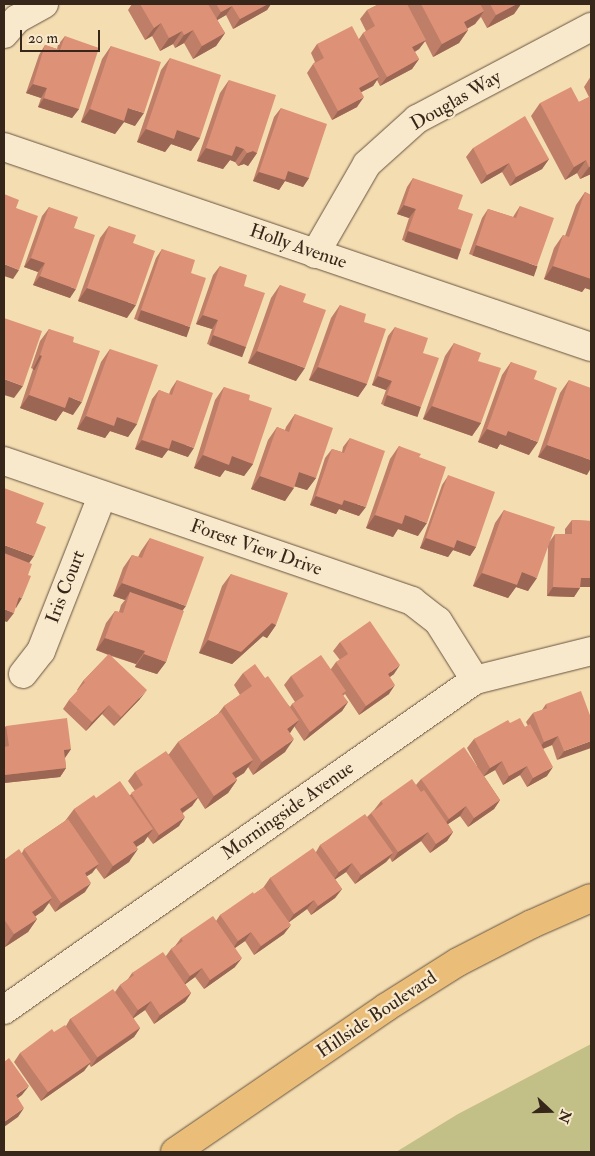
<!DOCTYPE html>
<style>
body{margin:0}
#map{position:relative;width:595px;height:1156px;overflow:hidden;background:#f5ddb2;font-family:"IM FELL Double Pica",serif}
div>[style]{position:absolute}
.green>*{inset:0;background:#c2bf87}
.roads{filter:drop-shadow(0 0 1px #665440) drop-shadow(0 0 1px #665440)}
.minor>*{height:28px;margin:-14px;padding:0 14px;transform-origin:14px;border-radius:14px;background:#f8e9cd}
.major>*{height:28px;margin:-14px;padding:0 14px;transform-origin:14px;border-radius:14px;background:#eabe79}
.wall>*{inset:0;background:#be7e67}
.shaded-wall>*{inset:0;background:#9b6654;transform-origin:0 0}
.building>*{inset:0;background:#dd9278;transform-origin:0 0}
span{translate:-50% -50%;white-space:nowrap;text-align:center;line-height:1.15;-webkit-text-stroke:4.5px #f8e9cd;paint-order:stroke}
.street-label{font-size:19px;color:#37271a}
.frame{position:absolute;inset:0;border:5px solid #37271a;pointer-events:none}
.north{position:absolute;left:525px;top:1086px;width:50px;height:50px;-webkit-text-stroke:4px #f8e9cd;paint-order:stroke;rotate:111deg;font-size:14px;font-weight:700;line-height:20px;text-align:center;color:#37271a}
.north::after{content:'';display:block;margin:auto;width:18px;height:22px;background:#37271a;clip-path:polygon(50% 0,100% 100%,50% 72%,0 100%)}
.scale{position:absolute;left:20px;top:30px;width:80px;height:22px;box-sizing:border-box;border:2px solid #37271a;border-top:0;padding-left:6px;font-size:15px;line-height:18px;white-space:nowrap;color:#37271a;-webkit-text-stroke:4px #f8e9cd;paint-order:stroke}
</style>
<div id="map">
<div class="green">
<i style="clip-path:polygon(591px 1044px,591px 1152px,396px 1152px,458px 1114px)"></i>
</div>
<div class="roads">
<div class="minor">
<i style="left:4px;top:34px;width:20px;rotate:-49deg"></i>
<i style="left:17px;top:19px;width:31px;rotate:-29deg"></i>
<i style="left:4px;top:147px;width:620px;rotate:18.81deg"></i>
<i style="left:315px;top:254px;width:104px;rotate:-60deg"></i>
<i style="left:367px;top:164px;width:67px;rotate:-42deg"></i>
<i style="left:417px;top:119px;width:197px;rotate:-27.9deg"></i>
<i style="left:4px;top:461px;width:431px;rotate:18.9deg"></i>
<i style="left:412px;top:601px;width:33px;rotate:38deg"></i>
<i style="left:438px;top:621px;width:70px;rotate:57.9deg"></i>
<i style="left:23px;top:674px;width:29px;rotate:-52deg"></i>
<i style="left:41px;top:651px;width:167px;rotate:-68.5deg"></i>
<i style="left:4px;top:1010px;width:575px;rotate:-35.02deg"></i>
<i style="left:475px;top:680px;width:120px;rotate:-14deg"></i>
</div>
<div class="major">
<i style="left:175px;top:1152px;width:255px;rotate:-34.4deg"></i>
<i style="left:385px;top:1008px;width:86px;rotate:-32.2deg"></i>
<i style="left:458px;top:962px;width:83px;rotate:-27.2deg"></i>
<i style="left:532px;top:924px;width:64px;rotate:-23.8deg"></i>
</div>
</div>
<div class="wall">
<i style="clip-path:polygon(132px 4px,271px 4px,267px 10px,233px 29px,226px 15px,217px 20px,225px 33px,216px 46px,193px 59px,184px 43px,175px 48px,173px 44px,160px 51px,152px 36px,145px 40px,128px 10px)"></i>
<i style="clip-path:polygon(379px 4px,521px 4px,514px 14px,487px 28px,481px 17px,475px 24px,467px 29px,468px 30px,459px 43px,433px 57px,425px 41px,419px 49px,415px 52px,419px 59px,412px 69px,380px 86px,377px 80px,373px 86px,361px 92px,357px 107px,332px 120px,307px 73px,313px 64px,315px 62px,311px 53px,317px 44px,359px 39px,363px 33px,366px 31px,360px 19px,367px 10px)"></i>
<i style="clip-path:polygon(65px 36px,79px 109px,72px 118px,38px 107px,41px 98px,26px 93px,39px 55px,45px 45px,57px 49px,58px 45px)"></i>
<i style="clip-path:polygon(111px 46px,135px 126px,124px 122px,115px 134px,81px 122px,102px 59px)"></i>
<i style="clip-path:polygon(170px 58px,200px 138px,191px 151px,171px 144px,165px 152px,137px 142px,161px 70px)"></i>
<i style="clip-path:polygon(591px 76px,591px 174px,580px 179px,577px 173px,565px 180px,531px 116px,540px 103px,579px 102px,589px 97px,584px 87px)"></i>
<i style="clip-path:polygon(229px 80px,257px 153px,248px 166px,244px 164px,238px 166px,235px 162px,230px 160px,223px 169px,197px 161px,220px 93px)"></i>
<i style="clip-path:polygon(281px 108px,309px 178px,303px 187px,285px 181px,279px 190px,253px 181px,274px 117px)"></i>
<i style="clip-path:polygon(473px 148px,549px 159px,542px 169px,510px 186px,502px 172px,481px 184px,466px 157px)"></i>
<i style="clip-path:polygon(413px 178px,461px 249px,455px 258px,402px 240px,409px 218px,397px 214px,407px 187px)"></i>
<i style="clip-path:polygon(585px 192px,591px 195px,591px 290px,585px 288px,582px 292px,544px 279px,554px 248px,563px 235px,565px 236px,576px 205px)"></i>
<i style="clip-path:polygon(520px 206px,531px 275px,469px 254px,482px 218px,488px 209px,513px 217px)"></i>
<i style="clip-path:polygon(49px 207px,74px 228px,70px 298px,33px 285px,38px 272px,24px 267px,42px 216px)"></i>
<i style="clip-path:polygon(109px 226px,133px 243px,127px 318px,78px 301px,100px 238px)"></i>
<i style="clip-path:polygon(162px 249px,191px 273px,183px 336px,134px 319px,156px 258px)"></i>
<i style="clip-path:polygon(220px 266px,244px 286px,246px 347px,240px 356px,207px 344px,212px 329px,196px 324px,213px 275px)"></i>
<i style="clip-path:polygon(280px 285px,303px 302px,296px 381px,248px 363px,271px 298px)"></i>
<i style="clip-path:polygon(340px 305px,364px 322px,367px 384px,358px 397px,309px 380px,331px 318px)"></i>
<i style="clip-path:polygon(395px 327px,423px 353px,415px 416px,381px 404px,386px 390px,372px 385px,388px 336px)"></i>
<i style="clip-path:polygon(49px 329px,73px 342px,73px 415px,63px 411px,56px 421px,20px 408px,33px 369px,31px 368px,40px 341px)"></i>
<i style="clip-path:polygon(454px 343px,478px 361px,481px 423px,472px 436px,423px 419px,445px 356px)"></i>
<i style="clip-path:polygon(110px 349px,137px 424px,128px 437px,110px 431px,105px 438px,77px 429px,101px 362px)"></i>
<i style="clip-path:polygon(511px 362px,534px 379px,529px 455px,500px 444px,497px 449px,478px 442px,502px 375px)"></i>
<i style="clip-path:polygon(177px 380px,188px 457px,168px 450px,162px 458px,135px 449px,152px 399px,159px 390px,169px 394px,171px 389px)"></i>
<i style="clip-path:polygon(569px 380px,587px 475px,538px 457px,560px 393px)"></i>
<i style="clip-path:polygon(224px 387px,249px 400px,253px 464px,244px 476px,225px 470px,220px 477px,194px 468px,215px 400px)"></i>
<i style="clip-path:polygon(295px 414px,316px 478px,307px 490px,294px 486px,285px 501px,251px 489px,268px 440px,277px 427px,285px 430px,286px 427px)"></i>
<i style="clip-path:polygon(350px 438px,359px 516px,339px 509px,336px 514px,310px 505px,325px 458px,332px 449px,342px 452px,343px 447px)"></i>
<i style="clip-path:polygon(399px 446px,419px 457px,418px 536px,398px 529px,393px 537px,366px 528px,390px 459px)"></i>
<i style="clip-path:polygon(448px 476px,476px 547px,470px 556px,453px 550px,448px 557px,420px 548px,442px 485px)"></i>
<i style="clip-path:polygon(504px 510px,550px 541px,555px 534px,565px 534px,565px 529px,572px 520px,591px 521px,591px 587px,580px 587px,574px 597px,547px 596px,548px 546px,528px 591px,516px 587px,508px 598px,473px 586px,495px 523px)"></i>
<i style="clip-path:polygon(150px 538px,182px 611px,166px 662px,157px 674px,135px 667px,136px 664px,111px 656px,140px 699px,114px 726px,102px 714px,86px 731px,63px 709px,69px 700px,78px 691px,77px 690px,83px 681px,108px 655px,96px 650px,106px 623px,115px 611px,119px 612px,121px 605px,125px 600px,113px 596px,123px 568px,132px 555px,138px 557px,141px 551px)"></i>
<i style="clip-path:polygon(231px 574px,276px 625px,267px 638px,263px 636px,232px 664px,199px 653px,222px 586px)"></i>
<i style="clip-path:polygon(340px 642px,394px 674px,390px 677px,389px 694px,359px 715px,345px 694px,343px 696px,348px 702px,342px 711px,304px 741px,294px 726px,290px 733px,285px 752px,253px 775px,248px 767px,244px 773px,236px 778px,237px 780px,228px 793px,205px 809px,198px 798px,192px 806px,183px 813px,179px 826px,153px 844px,147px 836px,144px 842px,136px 847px,129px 862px,104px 879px,96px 868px,92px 873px,87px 876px,85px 892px,55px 912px,49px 903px,43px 911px,35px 916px,37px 919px,28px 932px,5px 947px,4px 945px,4px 860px,22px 853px,24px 849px,65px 821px,74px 809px,96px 798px,130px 795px,135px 791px,128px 781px,135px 772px,169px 754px,178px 742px,218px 714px,224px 706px,240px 695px,234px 685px,243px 673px,265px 678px,290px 707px,292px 704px,295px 702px,284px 685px,291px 676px,331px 669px,336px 662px,340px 660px,333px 651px)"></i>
<i style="clip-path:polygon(591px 695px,591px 707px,590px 697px)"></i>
<i style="clip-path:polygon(546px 704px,591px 718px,557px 760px,552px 745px,543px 749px,547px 776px,527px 787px,520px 775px,503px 785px,495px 770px,484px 776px,500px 800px,494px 809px,468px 827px,460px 816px,448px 824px,453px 832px,447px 841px,430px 853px,421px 841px,392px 862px,390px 858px,386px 862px,355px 884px,346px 872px,335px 879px,342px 889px,335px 898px,311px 915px,307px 909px,289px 922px,284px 934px,254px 955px,245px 941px,235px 948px,235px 967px,204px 989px,195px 977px,185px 984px,191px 993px,185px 1002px,154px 1024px,145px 1010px,133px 1018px,140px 1028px,134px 1037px,91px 1067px,89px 1064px,84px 1071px,41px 1101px,14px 1062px,20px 1053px,66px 1026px,70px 1019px,115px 992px,120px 985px,128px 979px,132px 973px,166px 956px,171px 949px,175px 946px,181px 938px,216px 921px,220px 915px,254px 894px,263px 888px,270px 878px,316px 852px,320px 845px,367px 817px,374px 810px,381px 801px,416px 785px,421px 779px,477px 766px,467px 748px,474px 739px,510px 723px,525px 727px,528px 726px,526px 722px,533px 713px,542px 710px)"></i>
<i style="clip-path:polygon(6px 726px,71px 749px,65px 758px,66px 768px,60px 777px,4px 783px,4px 729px)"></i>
</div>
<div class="shaded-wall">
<i style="clip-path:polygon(268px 4px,271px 4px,267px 10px,233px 29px,240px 19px)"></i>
<i style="clip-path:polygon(517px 4px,521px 4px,514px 14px,487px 28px,496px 15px)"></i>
<i style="clip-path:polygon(232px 6px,226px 15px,214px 22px,221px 12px)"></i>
<i style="clip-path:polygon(484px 11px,475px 24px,455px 35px,464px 22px)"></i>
<i style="clip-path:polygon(161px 23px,152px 36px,145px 40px,154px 28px)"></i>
<i style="clip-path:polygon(193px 30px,184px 43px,175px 48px,184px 35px)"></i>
<i style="clip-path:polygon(468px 30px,459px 43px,433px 57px,442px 44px)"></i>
<i style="clip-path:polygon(182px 31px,173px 44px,160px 51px,169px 38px)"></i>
<i style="clip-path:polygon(225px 33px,216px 46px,193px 59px,202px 46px)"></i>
<i style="clip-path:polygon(426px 40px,419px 49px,406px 56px,412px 47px)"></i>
<i style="clip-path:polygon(419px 59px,412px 69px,380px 86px,387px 77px)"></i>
<i style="clip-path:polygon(379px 77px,373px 86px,352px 97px,359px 88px)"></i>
<i style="clip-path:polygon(33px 84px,47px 88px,41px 98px,26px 93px)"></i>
<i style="clip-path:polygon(364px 97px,357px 107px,332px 120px,338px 111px)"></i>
<i style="clip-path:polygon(44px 98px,79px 109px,72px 118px,38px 107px)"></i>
<i style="clip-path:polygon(128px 108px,144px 113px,135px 126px,124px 122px,115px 134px,81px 122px,90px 109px)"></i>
<i style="clip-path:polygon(146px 129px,177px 130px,200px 138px,191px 151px,171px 144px,165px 152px,137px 142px)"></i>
<i style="clip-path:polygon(236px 146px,244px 149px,235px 162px,230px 160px,223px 169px,197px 161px,206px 148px)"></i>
<i style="clip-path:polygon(253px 151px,257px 153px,248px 166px,244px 164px,238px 166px,247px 153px)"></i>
<i style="clip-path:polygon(549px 159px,542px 169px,510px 186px,516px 177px)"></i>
<i style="clip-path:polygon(586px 160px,577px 173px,565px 180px,574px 167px)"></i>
<i style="clip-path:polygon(509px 163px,502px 172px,481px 184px,487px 175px)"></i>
<i style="clip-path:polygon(591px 166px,591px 174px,580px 179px,589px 167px)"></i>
<i style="clip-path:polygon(288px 171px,309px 178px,303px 187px,285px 181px,279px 190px,253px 181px,259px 172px)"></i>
<i style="clip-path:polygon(404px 205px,416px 209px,409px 218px,397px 214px)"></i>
<i style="left:408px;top:231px;width:56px;height:11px;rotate:19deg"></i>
<i style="left:476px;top:245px;width:65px;height:11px;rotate:19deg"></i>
<i style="clip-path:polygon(31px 258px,45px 263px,38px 272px,24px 267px)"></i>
<i style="clip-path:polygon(4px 264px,19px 270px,13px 279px,4px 276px)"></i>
<i style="clip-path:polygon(553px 266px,591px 276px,591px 290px,585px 288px,582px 292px,544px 279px)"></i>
<i style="clip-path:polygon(40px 276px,76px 289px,70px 298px,33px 285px)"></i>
<i style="clip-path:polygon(87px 288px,136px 305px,127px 318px,78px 301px)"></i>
<i style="left:141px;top:310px;width:52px;height:11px;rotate:19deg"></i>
<i style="clip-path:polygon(203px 315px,218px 320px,212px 329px,196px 324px)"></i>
<i style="left:213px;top:335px;width:35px;height:11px;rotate:20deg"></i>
<i style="clip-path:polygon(257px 351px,305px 368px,296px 381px,248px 363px)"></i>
<i style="left:40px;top:355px;width:2px;height:16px;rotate:27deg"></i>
<i style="clip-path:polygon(318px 367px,367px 384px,358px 397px,309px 380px)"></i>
<i style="clip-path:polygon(378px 376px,392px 381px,386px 390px,372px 385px)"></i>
<i style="clip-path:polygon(4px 379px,23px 386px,14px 398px,4px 395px)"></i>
<i style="clip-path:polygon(29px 395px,69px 397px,82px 402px,73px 415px,63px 411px,56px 421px,20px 408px)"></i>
<i style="left:387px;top:395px;width:36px;height:11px;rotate:19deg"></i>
<i style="clip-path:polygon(432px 406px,481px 423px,472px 436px,423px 419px)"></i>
<i style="clip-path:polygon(86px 416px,117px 417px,137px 424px,128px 437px,110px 431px,105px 438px,77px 429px)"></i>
<i style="clip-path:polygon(487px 429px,508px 431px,538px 442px,529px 455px,500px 444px,497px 449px,478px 442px)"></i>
<i style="clip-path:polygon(142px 440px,172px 440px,194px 448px,188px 457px,168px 450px,162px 458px,135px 449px)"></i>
<i style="clip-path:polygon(547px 445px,591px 460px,591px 468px,587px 475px,538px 457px)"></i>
<i style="clip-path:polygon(203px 455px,232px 456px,253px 464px,244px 476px,225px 470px,220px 477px,194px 468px)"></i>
<i style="clip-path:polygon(299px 472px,316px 478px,307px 490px,290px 485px)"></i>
<i style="clip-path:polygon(260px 476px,294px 488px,285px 501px,251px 489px)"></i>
<i style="clip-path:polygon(316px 496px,344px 500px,366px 507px,359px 516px,339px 509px,336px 514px,310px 505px)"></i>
<i style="clip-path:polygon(375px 515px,405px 515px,427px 523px,418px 536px,398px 529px,393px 537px,366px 528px)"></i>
<i style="clip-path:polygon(426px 538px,457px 540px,476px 547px,470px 556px,453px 550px,448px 557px,420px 548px)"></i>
<i style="clip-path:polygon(4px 545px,34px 556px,25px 569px,4px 561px)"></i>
<i style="clip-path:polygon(522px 572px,537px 578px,528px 591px,516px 587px,508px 598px,473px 586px,482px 573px)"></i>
<i style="clip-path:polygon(581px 578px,591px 578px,591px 587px,574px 587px)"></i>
<i style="clip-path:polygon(122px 583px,186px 606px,177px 618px,130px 592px,125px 600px,113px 596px)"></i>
<i style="clip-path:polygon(553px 587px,580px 588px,574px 597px,547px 596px)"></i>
<i style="clip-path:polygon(19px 597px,22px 598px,16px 608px,13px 606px)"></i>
<i style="clip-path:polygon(4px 609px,14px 613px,7px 622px,4px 621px)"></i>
<i style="clip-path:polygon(272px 623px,276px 625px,267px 638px,263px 636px,232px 664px,199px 653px,208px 640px)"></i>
<i style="clip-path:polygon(105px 638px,145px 651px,136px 664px,96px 650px)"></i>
<i style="clip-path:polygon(144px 654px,166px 662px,157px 674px,135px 667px)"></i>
<i style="clip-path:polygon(400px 665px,394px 674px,381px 683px,388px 674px)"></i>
<i style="clip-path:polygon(395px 685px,389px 694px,359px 715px,366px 706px)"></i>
<i style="clip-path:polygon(147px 690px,140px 699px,114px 726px,121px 717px)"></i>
<i style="clip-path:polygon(348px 702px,342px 711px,304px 741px,310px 732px)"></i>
<i style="clip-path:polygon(109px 705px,102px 714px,86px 731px,92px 722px)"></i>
<i style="clip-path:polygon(299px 720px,290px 733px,287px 729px)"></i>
<i style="clip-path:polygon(558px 736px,552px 745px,537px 751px,544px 742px)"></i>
<i style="clip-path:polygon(294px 739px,285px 752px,253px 775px,262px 762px)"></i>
<i style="clip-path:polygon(591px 741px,591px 748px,557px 760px,564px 751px)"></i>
<i style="clip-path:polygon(71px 749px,64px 759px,64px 750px)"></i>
<i style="clip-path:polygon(253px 760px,244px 773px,223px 786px,232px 773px)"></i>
<i style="clip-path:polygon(502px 761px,495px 770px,483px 777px,490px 768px)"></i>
<i style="clip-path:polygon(527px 766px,520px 775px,503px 785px,509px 776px)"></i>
<i style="clip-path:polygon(553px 767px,547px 776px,527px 787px,533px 778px)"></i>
<i style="clip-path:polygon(66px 768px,60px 777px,4px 783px,4px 775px)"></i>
<i style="clip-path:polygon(237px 780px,228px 793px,205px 809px,214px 796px)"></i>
<i style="clip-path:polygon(198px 797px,192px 806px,174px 818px,180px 809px)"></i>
<i style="clip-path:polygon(500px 800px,494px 809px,468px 827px,474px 818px)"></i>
<i style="clip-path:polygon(466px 806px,460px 816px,442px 828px,449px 819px)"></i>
<i style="clip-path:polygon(185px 817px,179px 826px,153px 844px,159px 835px)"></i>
<i style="clip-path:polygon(153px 829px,144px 842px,124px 855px,133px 842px)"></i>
<i style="clip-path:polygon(428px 832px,421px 841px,392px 862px,398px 852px)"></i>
<i style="clip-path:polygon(453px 832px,447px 841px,430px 853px,436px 844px)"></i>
<i style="clip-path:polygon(138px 849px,129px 862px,104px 879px,113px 866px)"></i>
<i style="clip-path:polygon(393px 853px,386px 862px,355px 884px,361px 875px)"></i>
<i style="clip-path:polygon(352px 863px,346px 872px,333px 881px,339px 872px)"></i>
<i style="clip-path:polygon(99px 864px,92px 873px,78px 882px,85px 873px)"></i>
<i style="clip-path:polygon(91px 883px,85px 892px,55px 912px,61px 903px)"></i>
<i style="clip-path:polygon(342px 889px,335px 898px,311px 915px,318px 906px)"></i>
<i style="clip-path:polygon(52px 898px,43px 911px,23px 925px,32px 912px)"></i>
<i style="clip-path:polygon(314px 900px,307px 909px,288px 923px,294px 914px)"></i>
<i style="clip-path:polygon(37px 919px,28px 932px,5px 947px,14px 934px)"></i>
<i style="clip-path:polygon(291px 925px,284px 934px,254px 955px,261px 946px)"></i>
<i style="clip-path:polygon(251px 932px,245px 941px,232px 950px,238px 941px)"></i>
<i style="clip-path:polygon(242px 958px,235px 967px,204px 989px,210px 980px)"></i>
<i style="clip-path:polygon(202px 968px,195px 977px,183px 986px,190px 976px)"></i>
<i style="clip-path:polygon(191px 993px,185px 1002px,154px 1024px,160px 1015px)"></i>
<i style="clip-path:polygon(151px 1001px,145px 1010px,131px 1020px,138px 1010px)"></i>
<i style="clip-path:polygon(140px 1028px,134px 1037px,91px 1067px,97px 1058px)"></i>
<i style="clip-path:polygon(91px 1062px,84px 1071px,41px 1101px,48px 1092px)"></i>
<i style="clip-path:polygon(29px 1086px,22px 1095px,9px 1105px,16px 1095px)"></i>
<i style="clip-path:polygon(24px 1108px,18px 1117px,4px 1127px,4px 1122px)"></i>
</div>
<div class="building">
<i style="clip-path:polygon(140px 4px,208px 4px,225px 33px,202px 46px,193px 30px,184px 35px,182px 31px,169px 38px,161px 23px,154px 28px)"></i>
<i style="clip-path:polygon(216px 4px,268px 4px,240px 19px,232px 6px,221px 12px)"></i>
<i style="clip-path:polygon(379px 4px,407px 4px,426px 40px,412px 47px,419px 59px,387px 77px,363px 33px,375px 26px,367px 10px)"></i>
<i style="clip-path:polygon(421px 4px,480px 4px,484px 11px,464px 22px,468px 30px,442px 44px)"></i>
<i style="clip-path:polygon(490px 4px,517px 4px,496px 15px)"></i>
<i style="clip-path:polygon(352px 26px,379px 77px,359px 88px,364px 97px,338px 111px,313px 64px,324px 58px,317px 44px)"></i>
<i style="clip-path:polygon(65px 36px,99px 48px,79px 109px,44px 98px,47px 88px,33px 84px,45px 45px,60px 50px)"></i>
<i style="clip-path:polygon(111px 46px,161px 62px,144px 113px,128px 108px,124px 121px,90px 109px)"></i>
<i style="clip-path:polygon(170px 58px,221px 75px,200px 138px,177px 130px,174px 139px,146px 129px)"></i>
<i style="clip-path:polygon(229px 80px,276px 95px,257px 153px,253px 151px,247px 153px,244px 149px,236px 146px,232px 156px,206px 148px)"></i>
<i style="clip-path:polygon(571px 87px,579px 102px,591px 96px,591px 166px,589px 167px,586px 160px,574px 167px,540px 103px)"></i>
<i style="clip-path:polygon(281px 108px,327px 124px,309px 178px,288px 171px,285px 180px,259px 172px)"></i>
<i style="clip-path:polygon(525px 116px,549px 159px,516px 177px,509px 163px,487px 175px,473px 148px)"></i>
<i style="clip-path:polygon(413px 178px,463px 195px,458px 209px,473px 214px,461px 249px,408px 231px,416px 209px,404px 205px)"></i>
<i style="clip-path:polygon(585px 192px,591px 195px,591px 279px,553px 266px,563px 235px,569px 237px)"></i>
<i style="clip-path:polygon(4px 194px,19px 200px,16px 208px,38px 216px,19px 270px,4px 264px)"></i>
<i style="clip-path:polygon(520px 206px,554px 218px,537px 266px,476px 245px,488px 209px,516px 218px)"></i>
<i style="clip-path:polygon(49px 207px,78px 217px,74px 228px,95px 235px,76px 289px,40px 276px,45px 263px,31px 258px)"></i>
<i style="clip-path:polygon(109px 226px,136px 235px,133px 243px,155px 251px,136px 305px,87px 288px)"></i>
<i style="clip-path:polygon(162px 249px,195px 260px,191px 273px,206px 278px,190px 327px,141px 310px)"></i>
<i style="clip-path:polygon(220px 266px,247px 275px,244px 286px,265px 293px,246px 347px,213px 335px,218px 320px,203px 315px)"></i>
<i style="clip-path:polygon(280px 285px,306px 294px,303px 302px,326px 310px,305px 368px,257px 351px)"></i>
<i style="clip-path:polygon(340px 305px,366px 314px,364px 322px,386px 329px,367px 384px,318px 367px)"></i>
<i style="clip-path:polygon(4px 318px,42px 331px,23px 386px,4px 379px)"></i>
<i style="clip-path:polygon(395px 327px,428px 338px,423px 353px,439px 358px,421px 407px,387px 395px,392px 381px,378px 376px)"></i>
<i style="clip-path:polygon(49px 329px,74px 337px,73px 342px,100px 351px,82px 402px,69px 397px,65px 408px,29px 395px,42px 356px,40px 355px)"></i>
<i style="clip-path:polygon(454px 343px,481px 353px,478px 361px,501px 368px,481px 423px,432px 406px)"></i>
<i style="clip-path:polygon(110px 349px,158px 365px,137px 424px,117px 417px,114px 426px,86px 416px)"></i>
<i style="clip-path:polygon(511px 362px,537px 371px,534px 379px,557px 388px,538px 442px,508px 431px,506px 436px,487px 429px)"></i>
<i style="clip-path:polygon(177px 380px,213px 393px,194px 448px,172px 440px,169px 449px,142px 440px,159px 390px,172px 395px)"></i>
<i style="clip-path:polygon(569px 380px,591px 388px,591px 460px,547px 445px)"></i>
<i style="clip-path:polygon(224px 387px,250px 395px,249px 400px,272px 408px,253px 464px,232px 456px,229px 465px,203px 455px)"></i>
<i style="clip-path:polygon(295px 414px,333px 428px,316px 478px,299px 472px,294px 488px,260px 476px,277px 427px,289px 432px)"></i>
<i style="clip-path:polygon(350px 438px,385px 451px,366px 507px,344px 500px,342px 505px,316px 496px,332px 449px,344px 453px)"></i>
<i style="clip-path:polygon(399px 446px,421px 454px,419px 457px,446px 467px,427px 523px,405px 515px,402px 524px,375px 515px)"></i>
<i style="clip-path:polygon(448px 475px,495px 492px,476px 547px,457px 540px,454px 548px,426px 538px)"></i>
<i style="clip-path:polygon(4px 488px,44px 503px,36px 523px,46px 527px,34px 556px,4px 545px)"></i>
<i style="clip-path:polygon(504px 510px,555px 527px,537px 578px,522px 572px,517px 585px,482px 573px)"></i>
<i style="clip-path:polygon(572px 520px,591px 521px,591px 578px,581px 578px,580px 588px,553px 587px,555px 534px,572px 534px)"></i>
<i style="clip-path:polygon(150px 538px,204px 557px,186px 606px,122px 583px,132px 555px,142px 558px)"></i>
<i style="clip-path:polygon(4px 553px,32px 564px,28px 575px,31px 576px,22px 598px,19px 597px,14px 613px,4px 609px)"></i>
<i style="clip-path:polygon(231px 574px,288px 593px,276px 625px,272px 623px,241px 652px,208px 640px)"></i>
<i style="clip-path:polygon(130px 592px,184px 611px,166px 662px,144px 654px,145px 651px,105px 638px,115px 611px,123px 613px)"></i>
<i style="clip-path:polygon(370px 621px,400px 665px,388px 674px,395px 685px,366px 706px,336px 662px,348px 654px,340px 642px)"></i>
<i style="clip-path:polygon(109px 654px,147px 690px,121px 717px,109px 705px,92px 722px,69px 700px,85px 682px,83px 681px)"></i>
<i style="clip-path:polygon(321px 655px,346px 691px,342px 694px,348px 702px,310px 732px,292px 704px,304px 696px,291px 676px)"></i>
<i style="clip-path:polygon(255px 664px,265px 678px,268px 676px,299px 720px,287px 729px,294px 739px,262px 762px,224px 706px,252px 686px,243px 673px)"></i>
<i style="clip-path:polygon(581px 691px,591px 718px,591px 741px,564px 751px,558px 736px,544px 742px,533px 713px,547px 708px,546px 704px)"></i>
<i style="clip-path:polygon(221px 712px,253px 760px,232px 773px,237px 780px,214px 796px,178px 742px)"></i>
<i style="clip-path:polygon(67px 718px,71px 749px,64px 750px,66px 768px,4px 775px,4px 747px,9px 746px,6px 726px)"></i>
<i style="clip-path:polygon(520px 718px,525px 727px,530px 724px,553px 767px,533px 778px,527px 766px,509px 776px,502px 761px,490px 768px,474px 739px,508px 720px,510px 723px)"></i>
<i style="clip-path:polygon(464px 747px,500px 800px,474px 818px,466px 806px,449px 819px,421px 779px)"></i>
<i style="clip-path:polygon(166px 751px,198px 797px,180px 809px,185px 817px,159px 835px,131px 793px,143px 785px,135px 772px)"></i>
<i style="clip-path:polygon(412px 779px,421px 792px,424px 790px,453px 832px,436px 844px,428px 832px,398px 852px,371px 813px,383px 804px,381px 801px)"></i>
<i style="clip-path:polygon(120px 781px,153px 829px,133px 842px,138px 849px,113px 866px,74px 809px,94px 795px,96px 798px)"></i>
<i style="clip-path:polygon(365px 814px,393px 853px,361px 875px,352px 863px,339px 872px,320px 845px)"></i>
<i style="clip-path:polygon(68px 819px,99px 864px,85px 873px,91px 883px,61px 903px,24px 849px)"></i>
<i style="clip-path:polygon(313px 848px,342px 889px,318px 906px,314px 900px,294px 914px,270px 878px)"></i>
<i style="clip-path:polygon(19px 849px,52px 898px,32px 912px,37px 919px,14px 934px,4px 919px,4px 860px)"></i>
<i style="clip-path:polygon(264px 887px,291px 925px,261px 946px,251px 932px,238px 941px,220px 915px,253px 892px,254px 894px)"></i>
<i style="clip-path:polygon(213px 916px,242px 958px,210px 980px,202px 968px,190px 976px,171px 949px,183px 941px,181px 938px)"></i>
<i style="clip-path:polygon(163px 952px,191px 993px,160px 1015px,151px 1001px,138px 1010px,120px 985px,134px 975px,132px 973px)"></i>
<i style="left:113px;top:989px;width:47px;height:52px;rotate:55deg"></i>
<i style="clip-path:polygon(65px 1025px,91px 1062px,48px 1092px,20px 1053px,52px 1029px,54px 1032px)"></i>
<i style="clip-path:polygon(9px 1058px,29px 1086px,16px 1095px,24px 1108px,4px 1122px,4px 1062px)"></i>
</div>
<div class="street-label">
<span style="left:456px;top:101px;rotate:-30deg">Douglas Way</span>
<span style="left:298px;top:247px;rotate:19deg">Holly Avenue</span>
<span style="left:256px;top:548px;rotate:19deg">Forest View Drive</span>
<span style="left:66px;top:587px;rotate:-69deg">Iris Court</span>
<span style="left:288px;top:811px;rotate:-35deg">Morningside Avenue</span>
<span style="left:377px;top:1015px;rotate:-34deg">Hillside Boulevard</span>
</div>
<div class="frame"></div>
<div class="north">N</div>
<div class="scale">20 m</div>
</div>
